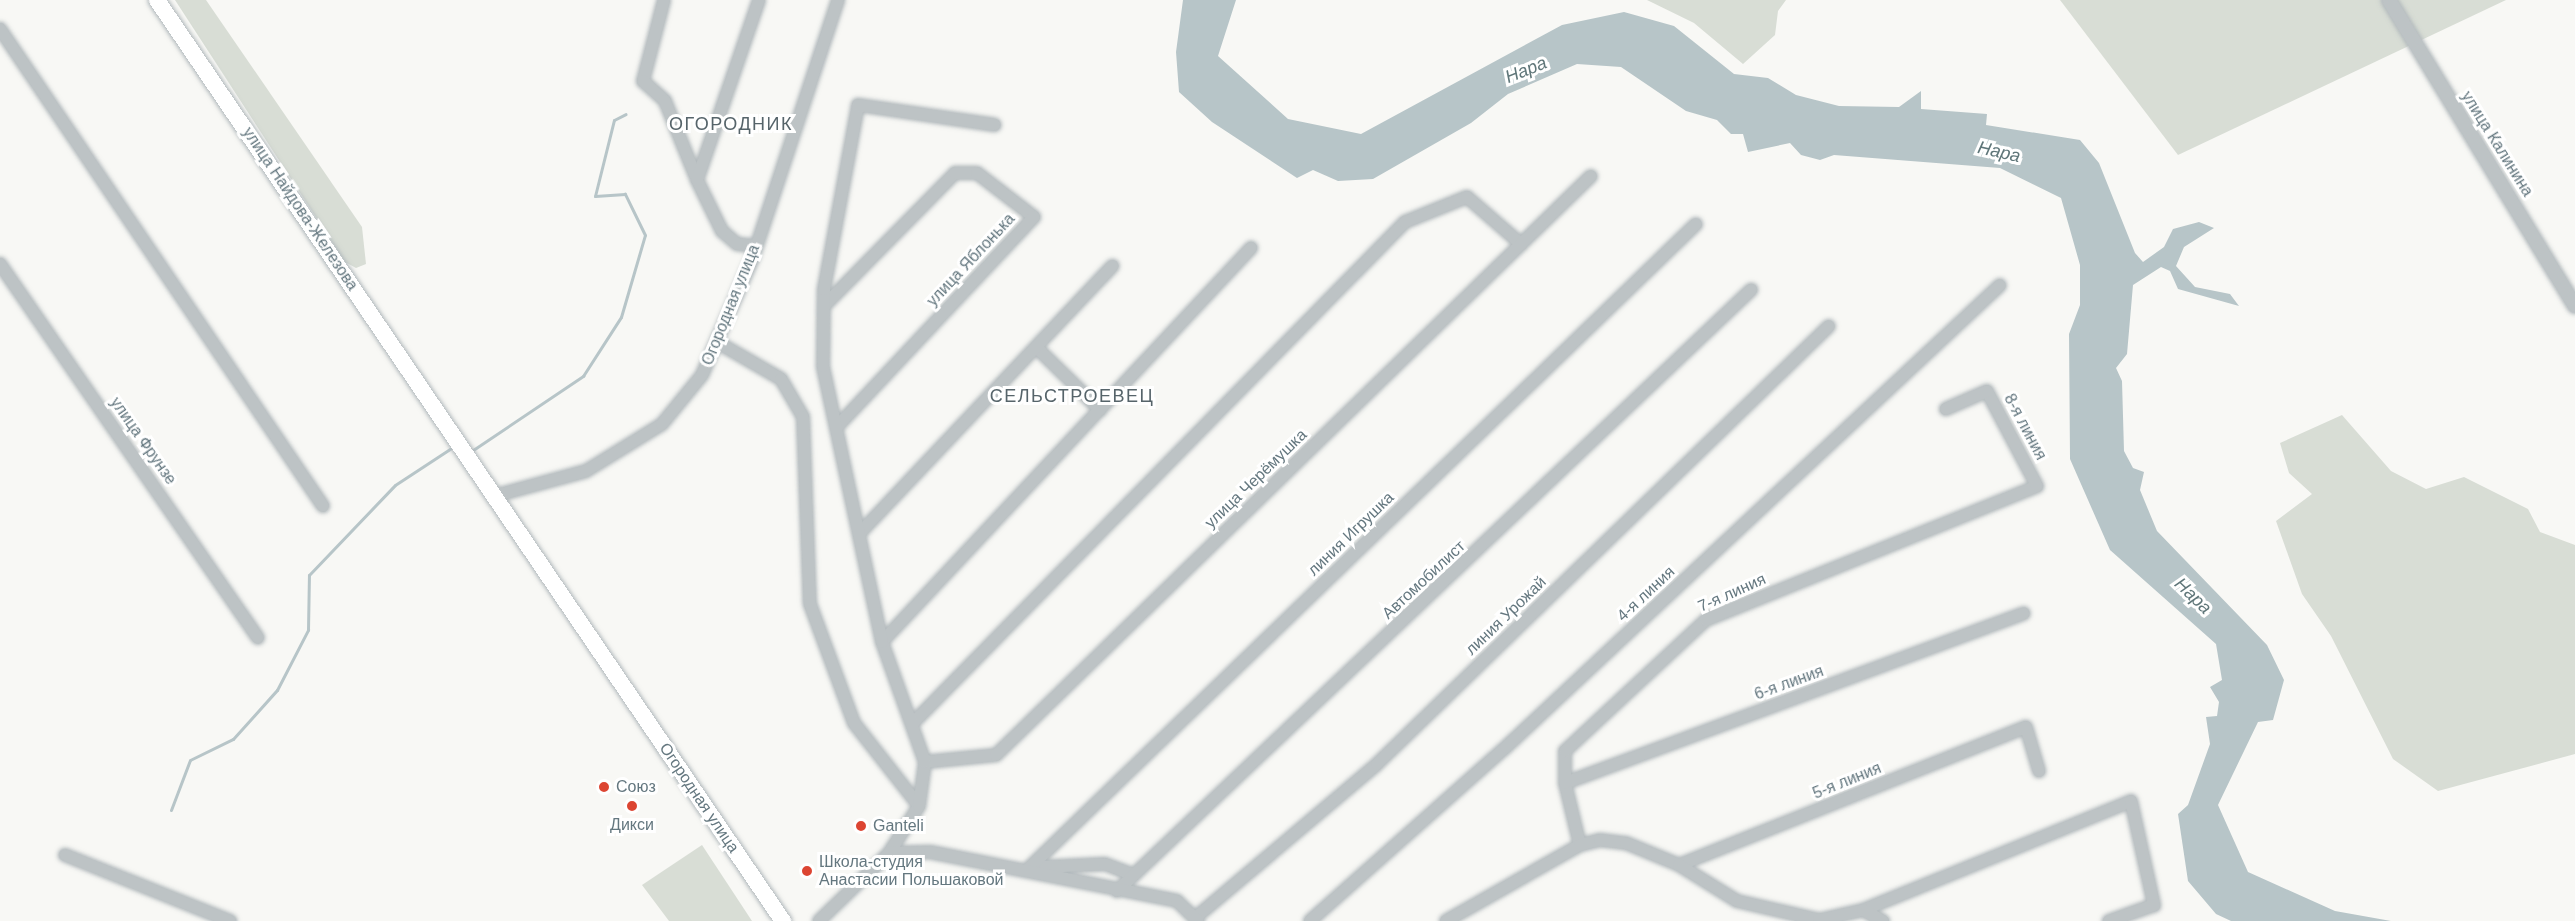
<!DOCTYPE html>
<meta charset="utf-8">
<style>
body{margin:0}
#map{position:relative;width:2575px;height:921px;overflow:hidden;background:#f8f8f5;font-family:Arial,sans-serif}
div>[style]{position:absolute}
.green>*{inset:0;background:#d8ddd5}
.water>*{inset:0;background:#b7c5c8}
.stream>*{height:3px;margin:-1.5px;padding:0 1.5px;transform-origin:1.5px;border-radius:1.5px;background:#b7c5c8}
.roads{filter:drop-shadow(0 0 2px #b2b9bc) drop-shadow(0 0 2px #b2b9bc)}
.minor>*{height:12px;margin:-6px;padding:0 6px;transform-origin:6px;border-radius:6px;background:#bdc3c5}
.tertiary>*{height:14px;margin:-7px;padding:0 7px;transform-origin:7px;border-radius:7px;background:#bdc3c5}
.secondary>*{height:16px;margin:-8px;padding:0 8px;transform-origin:8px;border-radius:8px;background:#fff}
.dots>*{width:16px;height:16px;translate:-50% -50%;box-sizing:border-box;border:3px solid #fff;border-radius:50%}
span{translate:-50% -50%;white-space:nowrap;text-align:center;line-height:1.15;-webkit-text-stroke:6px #fff;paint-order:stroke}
.street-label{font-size:16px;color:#64777f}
.poi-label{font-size:16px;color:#64777f}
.left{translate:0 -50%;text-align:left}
.water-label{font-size:18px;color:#5f7679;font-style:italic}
.neighbourhood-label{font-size:18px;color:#56646a;letter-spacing:1.5px}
</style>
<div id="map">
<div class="green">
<i style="clip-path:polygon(175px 0,206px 0,362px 227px,366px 264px,356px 268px,345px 262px)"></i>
<i style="clip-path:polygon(1647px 0,1786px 0,1778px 11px,1775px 35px,1743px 64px,1694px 23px)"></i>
<i style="clip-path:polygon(2060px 0,2506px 0,2178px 155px)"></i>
<i style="clip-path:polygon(2342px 415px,2391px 471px,2426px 489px,2464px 477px,2528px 509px,2540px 532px,2575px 545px,2575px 754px,2438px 791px,2393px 759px,2331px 636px,2302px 594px,2276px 521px,2312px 494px,2289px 473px,2280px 443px)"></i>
<i style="clip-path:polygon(702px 845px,752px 921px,669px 921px,642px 885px)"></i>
</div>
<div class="water">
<i style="clip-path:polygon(1183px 0,1236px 0,1218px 56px,1288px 119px,1361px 134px,1562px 25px,1624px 12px,1674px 26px,1734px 74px,1768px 78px,1796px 95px,1839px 106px,1899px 107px,1921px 91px,1921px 109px,1987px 114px,1986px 125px,2080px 140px,2099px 163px,2135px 253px,2143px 262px,2164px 247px,2173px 229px,2199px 222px,2214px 228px,2184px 247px,2176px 266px,2195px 287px,2230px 294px,2239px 306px,2178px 289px,2170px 271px,2161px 267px,2133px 285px,2127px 354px,2116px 368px,2122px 381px,2124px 451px,2133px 468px,2144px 472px,2140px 490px,2157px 531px,2267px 645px,2284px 680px,2273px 720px,2258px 722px,2218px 805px,2248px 872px,2335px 911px,2391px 921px,2231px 921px,2216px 914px,2188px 881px,2178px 814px,2188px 805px,2210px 744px,2206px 717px,2217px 716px,2219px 702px,2210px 687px,2222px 680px,2216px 644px,2110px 550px,2070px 459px,2069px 334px,2080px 305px,2080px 265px,2061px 198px,2000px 168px,1834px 155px,1820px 160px,1801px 155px,1790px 143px,1748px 152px,1743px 134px,1731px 134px,1717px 120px,1686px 111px,1621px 67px,1577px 64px,1508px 94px,1471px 123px,1373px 179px,1338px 181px,1313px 170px,1297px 178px,1212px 122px,1179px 92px,1176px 52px)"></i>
</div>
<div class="stream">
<i style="left:473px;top:450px;width:133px;rotate:-33.9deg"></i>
<i style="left:583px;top:376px;width:70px;rotate:-57.2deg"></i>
<i style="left:621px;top:317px;width:85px;rotate:-73.7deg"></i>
<i style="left:645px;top:235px;width:46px;rotate:-116deg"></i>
<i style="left:625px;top:194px;width:30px;rotate:176deg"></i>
<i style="left:595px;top:196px;width:78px;rotate:-76deg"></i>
<i style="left:614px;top:120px;width:13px;rotate:-27deg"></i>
<i style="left:171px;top:810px;width:53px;rotate:-69.2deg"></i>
<i style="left:190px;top:760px;width:48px;rotate:-26deg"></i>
<i style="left:233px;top:739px;width:66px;rotate:-48.1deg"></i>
<i style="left:277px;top:690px;width:68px;rotate:-62.7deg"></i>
<i style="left:308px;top:630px;width:55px;rotate:-89deg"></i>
<i style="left:309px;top:575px;width:124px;rotate:-46.3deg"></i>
<i style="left:395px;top:485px;width:66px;rotate:-33.2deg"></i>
</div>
<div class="roads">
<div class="minor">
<i style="left:664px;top:0;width:84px;rotate:104.5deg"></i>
<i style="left:643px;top:81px;width:30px;rotate:42deg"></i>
<i style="left:665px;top:101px;width:85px;rotate:67.9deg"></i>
<i style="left:0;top:29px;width:576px;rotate:55.9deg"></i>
<i style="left:756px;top:246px;width:19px;rotate:-174deg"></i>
<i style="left:737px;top:244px;width:20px;rotate:-139deg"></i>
<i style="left:722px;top:231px;width:57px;rotate:-116.1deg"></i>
<i style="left:697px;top:180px;width:190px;rotate:-71deg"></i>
<i style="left:0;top:264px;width:454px;rotate:55.4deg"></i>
<i style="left:824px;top:306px;width:187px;rotate:-45.4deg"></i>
<i style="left:955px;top:173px;width:22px"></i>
<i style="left:977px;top:173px;width:72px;rotate:37.7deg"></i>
<i style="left:1034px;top:217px;width:288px;rotate:133.2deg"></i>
<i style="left:717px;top:342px;width:74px;rotate:30deg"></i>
<i style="left:781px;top:379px;width:44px;rotate:59.9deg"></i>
<i style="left:803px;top:417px;width:187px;rotate:87.9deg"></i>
<i style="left:810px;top:604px;width:127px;rotate:69.7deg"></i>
<i style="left:854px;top:723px;width:105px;rotate:51.9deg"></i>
<i style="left:1036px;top:347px;width:90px;rotate:44.5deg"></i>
<i style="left:494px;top:496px;width:95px;rotate:-15.2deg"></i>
<i style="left:586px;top:471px;width:89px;rotate:-31.7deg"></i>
<i style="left:662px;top:424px;width:63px;rotate:-50.8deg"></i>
<i style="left:702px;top:375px;width:129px;rotate:-66.6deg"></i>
<i style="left:753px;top:257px;width:271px;rotate:-71.7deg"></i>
<i style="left:859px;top:534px;width:369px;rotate:-46.6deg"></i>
<i style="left:882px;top:642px;width:540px;rotate:-46.88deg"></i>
<i style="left:912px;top:724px;width:704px;rotate:-45.52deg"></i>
<i style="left:1405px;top:222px;width:67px;rotate:-22deg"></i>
<i style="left:1467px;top:197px;width:72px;rotate:41deg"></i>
<i style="left:925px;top:762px;width:71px;rotate:-5.6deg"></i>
<i style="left:996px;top:755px;width:830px;rotate:-44.22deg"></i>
<i style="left:1565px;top:783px;width:489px;rotate:-20.3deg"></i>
<i style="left:1580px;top:845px;width:64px;rotate:-103.6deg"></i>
<i style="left:1565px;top:783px;width:32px;rotate:-90deg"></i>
<i style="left:1565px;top:751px;width:192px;rotate:-42.9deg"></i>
<i style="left:1706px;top:620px;width:357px;rotate:-22deg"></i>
<i style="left:2037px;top:486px;width:107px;rotate:-117.8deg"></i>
<i style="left:1987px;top:391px;width:45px;rotate:156.3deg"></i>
<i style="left:889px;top:853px;width:56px;rotate:-57.4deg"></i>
<i style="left:919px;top:806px;width:44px;rotate:-82.2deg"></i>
<i style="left:925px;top:762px;width:127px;rotate:-109.7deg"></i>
<i style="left:882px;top:642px;width:282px;rotate:-102.1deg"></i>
<i style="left:823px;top:366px;width:77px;rotate:-89.3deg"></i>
<i style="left:824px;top:289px;width:187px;rotate:-79.5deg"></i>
<i style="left:858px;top:105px;width:138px;rotate:8.3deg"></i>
<i style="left:65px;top:855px;width:178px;rotate:21.8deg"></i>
<i style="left:1679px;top:865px;width:373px;rotate:-21.7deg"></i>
<i style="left:2026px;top:727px;width:46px;rotate:73.5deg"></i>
<i style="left:1042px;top:867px;width:63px;rotate:-2.7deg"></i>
<i style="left:1105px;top:864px;width:31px;rotate:21deg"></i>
<i style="left:1029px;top:868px;width:927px;rotate:-43.99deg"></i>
<i style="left:1117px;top:891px;width:874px;rotate:-43.47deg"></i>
<i style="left:1863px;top:910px;width:289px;rotate:-22.1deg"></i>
<i style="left:2131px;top:801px;width:107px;rotate:77.5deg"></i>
<i style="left:2154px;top:905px;width:48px;rotate:160.4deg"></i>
<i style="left:1195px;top:918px;width:238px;rotate:-40.2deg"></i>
<i style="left:1377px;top:764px;width:629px;rotate:-44.1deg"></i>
<i style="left:819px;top:921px;width:98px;rotate:-44.2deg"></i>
<i style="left:889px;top:853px;width:41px;rotate:-1.4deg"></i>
<i style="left:930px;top:852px;width:252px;rotate:11.2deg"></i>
<i style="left:1177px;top:901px;width:29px;rotate:44deg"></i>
<i style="left:1310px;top:921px;width:262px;rotate:-41.6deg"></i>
<i style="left:1506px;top:747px;width:676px;rotate:-43.08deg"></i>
<i style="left:1446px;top:921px;width:154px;rotate:-29.6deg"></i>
<i style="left:1580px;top:845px;width:21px;rotate:-14deg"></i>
<i style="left:1600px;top:840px;width:26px;rotate:7deg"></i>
<i style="left:1626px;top:843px;width:57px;rotate:22.5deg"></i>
<i style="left:1679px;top:865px;width:68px;rotate:31.8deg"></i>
<i style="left:1737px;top:901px;width:84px;rotate:13deg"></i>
<i style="left:1819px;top:920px;width:45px;rotate:-12.8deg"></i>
<i style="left:1863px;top:910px;width:23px;rotate:29deg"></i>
</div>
<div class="tertiary">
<i style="left:2389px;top:0;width:358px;rotate:58.7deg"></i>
</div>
<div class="secondary">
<i style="left:157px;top:0;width:1114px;rotate:55.8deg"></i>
</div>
</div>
<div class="dots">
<i style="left:604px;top:787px;background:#dc4532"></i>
<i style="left:632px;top:806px;background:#dc4532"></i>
<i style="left:861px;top:826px;background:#dc4532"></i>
<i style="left:807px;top:871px;background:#dc4532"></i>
</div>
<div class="street-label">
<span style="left:2497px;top:144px;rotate:58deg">улица Калинина</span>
<span style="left:300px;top:209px;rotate:56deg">улица Найдова-Железова</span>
<span style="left:971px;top:260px;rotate:-47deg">улица Яблонька</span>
<span style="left:731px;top:305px;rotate:-68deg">Огородная улица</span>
<span style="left:2025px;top:427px;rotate:62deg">8-я линия</span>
<span style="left:143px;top:441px;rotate:55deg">улица Фрунзе</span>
<span style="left:1256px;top:479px;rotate:-44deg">улица Черёмушка</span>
<span style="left:1351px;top:534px;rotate:-44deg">линия Игрушка</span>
<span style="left:1424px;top:580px;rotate:-43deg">Автомобилист</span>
<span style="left:1732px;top:593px;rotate:-24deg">7-я линия</span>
<span style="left:1646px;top:594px;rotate:-43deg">4-я линия</span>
<span style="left:1506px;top:616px;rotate:-44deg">линия Урожай</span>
<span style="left:1789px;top:683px;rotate:-20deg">6-я линия</span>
<span style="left:1847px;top:781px;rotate:-22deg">5-я линия</span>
<span style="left:699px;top:798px;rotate:56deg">Огородная улица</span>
</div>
<div class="poi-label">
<span class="left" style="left:616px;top:787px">Союз</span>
<span style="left:632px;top:825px">Дикси</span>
<span class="left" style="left:873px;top:826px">Ganteli</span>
<span class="left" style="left:819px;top:871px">Школа-студия<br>Анастасии Польшаковой</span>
</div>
<div class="water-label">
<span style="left:1526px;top:70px;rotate:-22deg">Нара</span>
<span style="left:1999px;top:152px;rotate:13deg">Нара</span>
<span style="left:2193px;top:596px;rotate:44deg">Нара</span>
</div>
<div class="neighbourhood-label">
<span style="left:731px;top:124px">ОГОРОДНИК</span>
<span style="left:1072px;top:396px">СЕЛЬСТРОЕВЕЦ</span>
</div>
</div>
